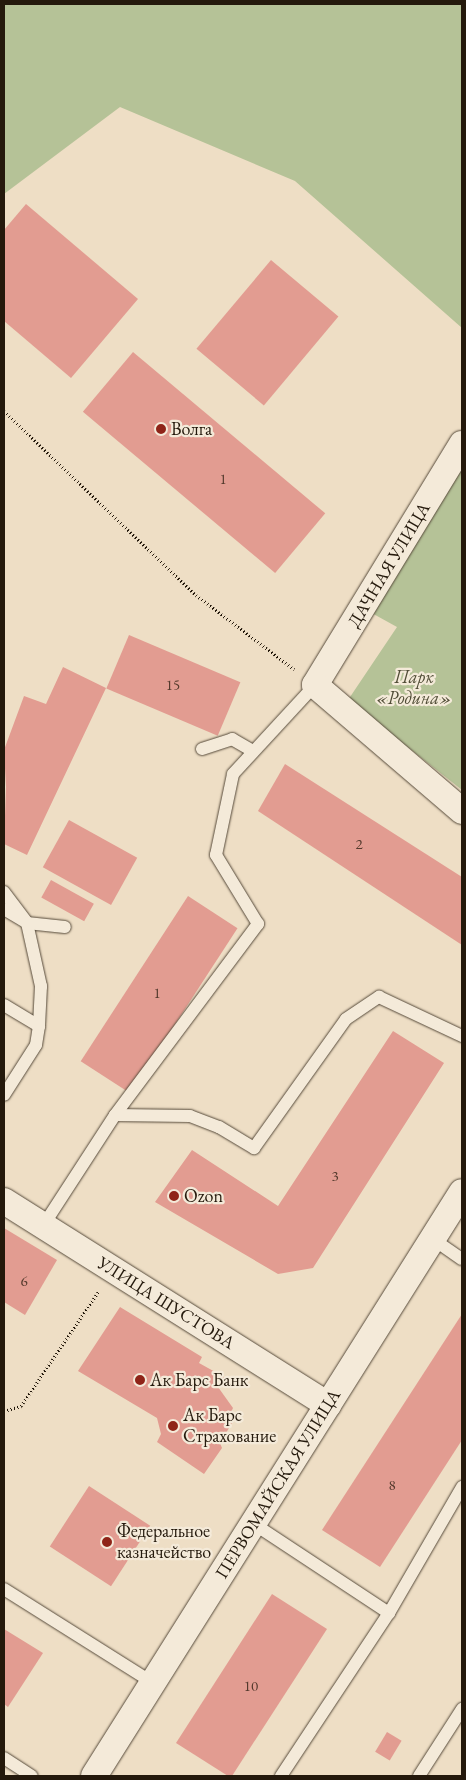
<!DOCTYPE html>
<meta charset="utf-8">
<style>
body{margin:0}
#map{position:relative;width:466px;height:1780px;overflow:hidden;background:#eedec5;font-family:"EB Garamond",serif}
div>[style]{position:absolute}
.green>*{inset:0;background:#b5c297}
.building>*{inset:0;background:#e29c91;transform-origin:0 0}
.path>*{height:3px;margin-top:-1.5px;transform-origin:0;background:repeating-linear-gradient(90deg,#24190c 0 1px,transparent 0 3.5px)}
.roads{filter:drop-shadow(0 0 1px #564a3a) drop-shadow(0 0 1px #564a3a)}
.lane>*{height:12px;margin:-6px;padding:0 6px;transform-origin:6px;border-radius:6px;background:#f4ead9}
.street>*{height:26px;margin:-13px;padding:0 13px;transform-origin:13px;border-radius:13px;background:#f4ead9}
.dots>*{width:14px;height:14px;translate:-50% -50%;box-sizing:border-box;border:2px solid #f4ead9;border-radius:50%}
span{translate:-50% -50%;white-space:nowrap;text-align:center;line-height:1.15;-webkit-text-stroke:4.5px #f4ead9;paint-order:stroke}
.number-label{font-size:15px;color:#543a2d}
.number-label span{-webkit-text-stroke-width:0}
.poi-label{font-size:18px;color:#24190c}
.left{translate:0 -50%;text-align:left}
.street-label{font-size:18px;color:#24190c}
.park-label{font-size:18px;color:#504c36;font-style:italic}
.frame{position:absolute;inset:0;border:5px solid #24190c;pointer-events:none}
</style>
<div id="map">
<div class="green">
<i style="clip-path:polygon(4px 4px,462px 4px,462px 328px,295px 181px,120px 107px,4px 194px)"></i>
<i style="clip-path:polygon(462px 460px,462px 790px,348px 700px,397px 627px,368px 611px)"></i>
</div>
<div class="building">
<i style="clip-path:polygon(26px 204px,138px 299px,71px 378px,4px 321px,4px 230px)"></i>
<i style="left:271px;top:260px;width:88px;height:116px;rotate:40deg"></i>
<i style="left:133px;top:352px;width:251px;height:78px;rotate:40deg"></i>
<i style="left:129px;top:635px;width:121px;height:58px;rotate:23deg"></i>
<i style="clip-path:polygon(63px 667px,106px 688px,27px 855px,4px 844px,6px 787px,4px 750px,24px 696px,46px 704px)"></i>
<i style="clip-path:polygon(285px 764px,462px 877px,462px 945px,258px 811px)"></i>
<i style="left:69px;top:820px;width:78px;height:54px;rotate:29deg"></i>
<i style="left:51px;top:880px;width:49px;height:20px;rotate:29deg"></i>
<i style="left:188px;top:896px;width:59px;height:197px;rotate:33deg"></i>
<i style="clip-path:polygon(393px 1031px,444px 1063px,313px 1268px,278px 1274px,155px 1202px,192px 1150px,278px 1206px)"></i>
<i style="clip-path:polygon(4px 1228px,57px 1260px,25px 1315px,4px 1302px)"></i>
<i style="clip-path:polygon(120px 1307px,202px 1357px,199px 1363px,226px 1378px,218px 1387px,233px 1408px,228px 1419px,232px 1423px,220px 1443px,222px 1448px,204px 1474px,157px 1442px,161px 1434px,157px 1418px,78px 1371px)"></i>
<i style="clip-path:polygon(462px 1314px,462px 1440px,380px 1567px,322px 1530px)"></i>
<i style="left:89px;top:1486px;width:73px;height:72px;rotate:33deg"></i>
<i style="clip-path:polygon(272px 1594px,327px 1629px,232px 1776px,228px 1776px,176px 1743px)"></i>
<i style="clip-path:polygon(4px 1629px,43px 1653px,8px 1707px,4px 1704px)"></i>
<i style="left:387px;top:1732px;width:17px;height:23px;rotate:31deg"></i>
</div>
<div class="path">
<i style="left:4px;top:411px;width:266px;rotate:43.8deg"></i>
<i style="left:196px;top:595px;width:123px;rotate:37.1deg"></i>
<i style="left:4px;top:1411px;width:18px;rotate:-16deg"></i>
<i style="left:21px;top:1406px;width:139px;rotate:-55.9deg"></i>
</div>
<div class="roads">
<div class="lane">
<i style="left:202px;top:749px;width:32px;rotate:-18deg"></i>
<i style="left:232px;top:739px;width:24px;rotate:30deg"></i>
<i style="left:4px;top:892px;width:39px;rotate:53deg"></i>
<i style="left:27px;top:923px;width:65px;rotate:77.5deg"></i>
<i style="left:41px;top:986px;width:40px;rotate:92.9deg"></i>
<i style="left:4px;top:909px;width:27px;rotate:31deg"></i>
<i style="left:27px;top:923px;width:38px;rotate:6deg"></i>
<i style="left:4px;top:1005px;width:41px;rotate:31deg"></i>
<i style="left:39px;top:1026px;width:19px;rotate:99deg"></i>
<i style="left:36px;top:1045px;width:59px;rotate:122.6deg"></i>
<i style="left:115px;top:1115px;width:239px;rotate:-53.2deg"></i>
<i style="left:258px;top:924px;width:81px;rotate:-121.3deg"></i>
<i style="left:216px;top:855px;width:83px;rotate:-78.1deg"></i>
<i style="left:233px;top:774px;width:121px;rotate:-47.3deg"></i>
<i style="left:43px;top:1226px;width:132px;rotate:-57deg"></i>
<i style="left:115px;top:1115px;width:75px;rotate:0.8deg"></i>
<i style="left:190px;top:1116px;width:31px;rotate:21deg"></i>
<i style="left:219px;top:1127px;width:41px;rotate:31deg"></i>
<i style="left:254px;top:1148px;width:158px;rotate:-54.5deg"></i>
<i style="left:346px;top:1019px;width:40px;rotate:-34deg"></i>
<i style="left:379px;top:997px;width:92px;rotate:25.2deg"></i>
<i style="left:433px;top:1239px;width:35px;rotate:35deg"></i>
<i style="left:254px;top:1524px;width:162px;rotate:33.4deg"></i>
<i style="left:389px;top:1613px;width:146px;rotate:-59.9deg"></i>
<i style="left:4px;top:1589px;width:176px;rotate:32.2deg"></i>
<i style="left:4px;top:1758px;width:33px;rotate:33deg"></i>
<i style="left:281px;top:1776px;width:196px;rotate:-56.5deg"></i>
<i style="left:419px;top:1776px;width:80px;rotate:-57.3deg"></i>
</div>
<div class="street">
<i style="left:462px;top:444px;width:282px;rotate:121.4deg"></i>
<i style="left:315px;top:685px;width:194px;rotate:40.6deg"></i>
<i style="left:4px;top:1201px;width:383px;rotate:32.2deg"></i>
<i style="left:94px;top:1776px;width:690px;rotate:-57.78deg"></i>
</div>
</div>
<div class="dots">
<i style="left:161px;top:429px;background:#8f2418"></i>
<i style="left:174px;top:1196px;background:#8f2418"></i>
<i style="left:140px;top:1380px;background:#8f2418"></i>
<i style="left:173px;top:1426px;background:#8f2418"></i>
<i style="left:107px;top:1542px;background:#8f2418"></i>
</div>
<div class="number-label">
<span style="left:223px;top:479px">1</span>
<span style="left:173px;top:685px">15</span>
<span style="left:359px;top:844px">2</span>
<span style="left:157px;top:993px">1</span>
<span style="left:335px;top:1176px">3</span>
<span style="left:24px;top:1281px">6</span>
<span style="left:392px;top:1485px">8</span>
<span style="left:251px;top:1686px">10</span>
</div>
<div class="poi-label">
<span class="left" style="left:171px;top:429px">Волга</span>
<span class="left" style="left:184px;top:1196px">Ozon</span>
<span class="left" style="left:150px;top:1380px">Ак Барс Банк</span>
<span class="left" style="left:183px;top:1426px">Ак Барс<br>Страхование</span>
<span class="left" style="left:117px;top:1542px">Федеральное<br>казначейство</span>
</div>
<div class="street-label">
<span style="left:389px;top:565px;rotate:-59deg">ДАЧНАЯ УЛИЦА</span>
<span style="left:166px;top:1303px;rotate:32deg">УЛИЦА ШУСТОВА</span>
<span style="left:278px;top:1484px;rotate:-58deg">ПЕРВОМАЙСКАЯ УЛИЦА</span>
</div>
<div class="park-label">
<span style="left:414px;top:688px">Парк<br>«Родина»</span>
</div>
<div class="frame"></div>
</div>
